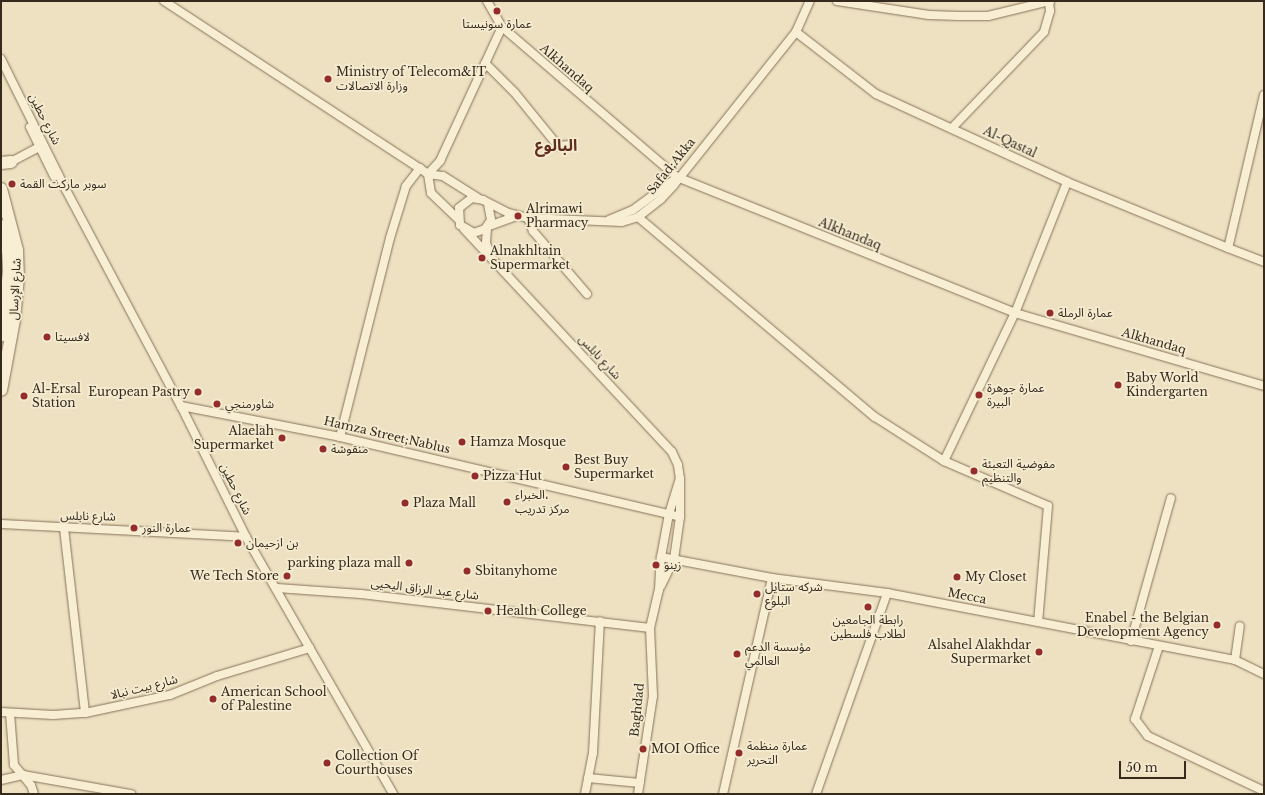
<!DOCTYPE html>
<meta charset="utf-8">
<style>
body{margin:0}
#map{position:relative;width:1265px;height:795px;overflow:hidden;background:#ede1c1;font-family:"Libre Baskerville","Noto Sans Arabic",serif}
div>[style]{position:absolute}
.roads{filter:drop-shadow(0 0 1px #867259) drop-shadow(0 0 1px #867259)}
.minor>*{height:8px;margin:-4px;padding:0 4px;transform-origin:4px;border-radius:4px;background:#f8eed4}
.secondary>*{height:12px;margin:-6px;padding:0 6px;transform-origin:6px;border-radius:6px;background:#f8eed4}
.dots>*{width:11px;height:11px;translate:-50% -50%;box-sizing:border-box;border:2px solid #f4ebd0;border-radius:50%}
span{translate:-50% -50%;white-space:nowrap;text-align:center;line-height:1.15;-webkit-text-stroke:3.5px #f4ebd0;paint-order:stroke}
.poi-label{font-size:12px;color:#362a1d}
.left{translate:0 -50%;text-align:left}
.right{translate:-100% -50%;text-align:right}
.street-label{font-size:12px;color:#362a1d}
.district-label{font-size:16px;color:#612d1e;font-weight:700}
.frame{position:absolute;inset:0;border:2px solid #362a1d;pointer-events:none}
.scale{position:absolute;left:1119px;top:761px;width:67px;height:18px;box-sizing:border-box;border:2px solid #362a1d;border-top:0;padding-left:5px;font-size:12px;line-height:14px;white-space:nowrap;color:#362a1d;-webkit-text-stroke:3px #f4ebd0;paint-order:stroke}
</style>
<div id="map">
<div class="roads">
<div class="minor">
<i style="left:164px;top:1px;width:316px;rotate:33.2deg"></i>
<i style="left:428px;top:174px;width:15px;rotate:8deg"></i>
<i style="left:443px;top:176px;width:41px;rotate:32.2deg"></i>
<i style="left:487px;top:1px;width:30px;rotate:60deg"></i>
<i style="left:502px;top:27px;width:230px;rotate:40.6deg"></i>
<i style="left:677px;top:177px;width:364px;rotate:21.9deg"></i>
<i style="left:1015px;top:313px;width:259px;rotate:16.3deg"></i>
<i style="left:837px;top:1px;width:93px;rotate:8.7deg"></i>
<i style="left:929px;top:15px;width:30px;rotate:2deg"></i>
<i style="left:959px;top:16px;width:29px"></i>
<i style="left:988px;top:16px;width:64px;rotate:-13.6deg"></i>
<i style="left:796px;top:32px;width:101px;rotate:37.8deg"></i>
<i style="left:876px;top:94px;width:210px;rotate:24.7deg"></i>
<i style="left:1067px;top:182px;width:174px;rotate:22.3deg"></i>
<i style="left:1px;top:59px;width:146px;rotate:63.6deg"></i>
<i style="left:66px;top:190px;width:245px;rotate:62deg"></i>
<i style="left:181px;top:406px;width:146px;rotate:63.6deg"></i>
<i style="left:246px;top:537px;width:296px;rotate:60.2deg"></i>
<i style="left:485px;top:63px;width:42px;rotate:45deg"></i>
<i style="left:515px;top:93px;width:68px;rotate:50.9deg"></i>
<i style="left:558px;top:146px;width:12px;rotate:-5deg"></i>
<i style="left:1264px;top:95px;width:157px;rotate:103.2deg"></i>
<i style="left:1228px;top:248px;width:39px;rotate:21deg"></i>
<i style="left:30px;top:127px;width:55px;rotate:63.9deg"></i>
<i style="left:952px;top:128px;width:133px;rotate:-46.2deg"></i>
<i style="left:1044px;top:32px;width:22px;rotate:-74deg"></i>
<i style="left:1050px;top:11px;width:10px;rotate:-96deg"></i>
<i style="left:7px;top:164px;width:41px;rotate:-27.8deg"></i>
<i style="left:428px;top:174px;width:18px;rotate:-47deg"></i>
<i style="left:440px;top:161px;width:148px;rotate:-65.2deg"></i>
<i style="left:428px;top:174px;width:19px;rotate:81deg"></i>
<i style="left:431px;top:193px;width:37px;rotate:44deg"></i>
<i style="left:488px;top:204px;width:16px;rotate:79deg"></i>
<i style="left:491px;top:220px;width:11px;rotate:124deg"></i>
<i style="left:485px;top:229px;width:12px;rotate:160deg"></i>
<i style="left:474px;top:233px;width:16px;rotate:-150deg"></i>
<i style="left:460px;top:225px;width:17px;rotate:-93deg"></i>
<i style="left:459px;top:208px;width:16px;rotate:-38deg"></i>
<i style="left:472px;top:198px;width:11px;rotate:10deg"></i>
<i style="left:483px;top:200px;width:28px;rotate:27deg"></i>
<i style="left:508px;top:213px;width:21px;rotate:14deg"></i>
<i style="left:528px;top:218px;width:94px;rotate:2.4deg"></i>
<i style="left:622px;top:222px;width:17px;rotate:-17deg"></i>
<i style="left:638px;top:217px;width:29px;rotate:-38deg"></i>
<i style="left:661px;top:199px;width:18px;rotate:-47deg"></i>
<i style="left:673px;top:186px;width:197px;rotate:-51.4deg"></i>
<i style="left:796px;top:32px;width:34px;rotate:-66deg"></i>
<i style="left:638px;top:217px;width:310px;rotate:40.2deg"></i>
<i style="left:875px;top:417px;width:82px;rotate:32.5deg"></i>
<i style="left:944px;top:461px;width:113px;rotate:23.4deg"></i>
<i style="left:1048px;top:506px;width:116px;rotate:94.9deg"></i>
<i style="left:528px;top:218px;width:14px;rotate:69deg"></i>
<i style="left:533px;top:231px;width:83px;rotate:49.4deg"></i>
<i style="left:609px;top:220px;width:26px;rotate:-23deg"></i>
<i style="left:633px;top:210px;width:52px;rotate:-36.4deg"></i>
<i style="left:489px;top:226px;width:30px;rotate:-20deg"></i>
<i style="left:487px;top:228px;width:15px;rotate:94deg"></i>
<i style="left:486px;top:243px;width:14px;rotate:69deg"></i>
<i style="left:464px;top:229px;width:305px;rotate:47deg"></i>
<i style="left:672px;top:452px;width:14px;rotate:65deg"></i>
<i style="left:678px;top:465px;width:14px;rotate:82deg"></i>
<i style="left:680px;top:479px;width:38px;rotate:90deg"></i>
<i style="left:680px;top:517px;width:42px;rotate:98.1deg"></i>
<i style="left:674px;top:559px;width:30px;rotate:116deg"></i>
<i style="left:181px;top:406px;width:162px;rotate:11deg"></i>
<i style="left:340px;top:437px;width:349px;rotate:13.2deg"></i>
<i style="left:340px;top:437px;width:205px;rotate:-75.9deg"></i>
<i style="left:390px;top:238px;width:54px;rotate:-72.9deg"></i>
<i style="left:406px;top:186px;width:23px;rotate:-52deg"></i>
<i style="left:944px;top:461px;width:164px;rotate:-64.4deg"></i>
<i style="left:1015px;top:313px;width:141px;rotate:-68.3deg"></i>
<i style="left:1px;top:524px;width:245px;rotate:3deg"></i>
<i style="left:64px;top:528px;width:186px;rotate:83.5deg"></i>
<i style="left:661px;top:557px;width:113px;rotate:10.7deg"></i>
<i style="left:772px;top:578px;width:116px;rotate:7.4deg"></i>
<i style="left:887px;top:593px;width:354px;rotate:10.9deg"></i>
<i style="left:1235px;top:660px;width:32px;rotate:26deg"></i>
<i style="left:277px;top:588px;width:84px;rotate:4.1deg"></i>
<i style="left:361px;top:594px;width:291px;rotate:6.7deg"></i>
<i style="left:650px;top:628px;width:39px;rotate:-77deg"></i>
<i style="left:659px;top:590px;width:33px;rotate:-87deg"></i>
<i style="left:661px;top:557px;width:44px;rotate:-79.5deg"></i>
<i style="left:669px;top:514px;width:37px;rotate:-73deg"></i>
<i style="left:1131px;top:641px;width:148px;rotate:-74.4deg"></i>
<i style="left:1159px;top:646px;width:77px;rotate:108.2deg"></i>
<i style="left:1135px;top:719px;width:21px;rotate:53deg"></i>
<i style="left:1148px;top:736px;width:128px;rotate:25.4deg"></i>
<i style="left:1235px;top:660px;width:34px;rotate:-82deg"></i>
<i style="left:1px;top:712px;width:52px;rotate:3.3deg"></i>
<i style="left:53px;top:715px;width:32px;rotate:-4deg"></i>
<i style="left:85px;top:713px;width:87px;rotate:-12deg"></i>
<i style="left:170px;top:695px;width:51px;rotate:-22deg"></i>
<i style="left:217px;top:676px;width:97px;rotate:-16.8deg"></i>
<i style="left:10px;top:713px;width:52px;rotate:85.6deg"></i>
<i style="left:14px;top:765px;width:26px;rotate:50deg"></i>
<i style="left:31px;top:785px;width:9px;rotate:72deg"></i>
<i style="left:588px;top:778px;width:52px;rotate:5.5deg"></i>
<i style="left:1px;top:780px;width:23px;rotate:-13deg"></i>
<i style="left:23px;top:775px;width:110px;rotate:10deg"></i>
<i style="left:585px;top:794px;width:42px;rotate:-79deg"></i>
<i style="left:593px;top:753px;width:132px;rotate:-87deg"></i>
<i style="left:638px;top:794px;width:99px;rotate:-81.3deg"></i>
<i style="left:653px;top:696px;width:68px;rotate:-92.5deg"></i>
<i style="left:723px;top:794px;width:221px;rotate:-77.2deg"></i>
<i style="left:816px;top:794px;width:213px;rotate:-70.5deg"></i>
</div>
<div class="secondary">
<i style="left:1px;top:163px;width:10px;rotate:-6deg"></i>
<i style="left:1px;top:189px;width:63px;rotate:75.3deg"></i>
<i style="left:17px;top:250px;width:27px;rotate:88deg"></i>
<i style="left:18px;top:277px;width:43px;rotate:95.3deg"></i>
<i style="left:14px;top:320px;width:71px;rotate:100.5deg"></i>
<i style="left:1px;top:226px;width:25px;rotate:74deg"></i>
<i style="left:8px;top:250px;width:22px;rotate:87deg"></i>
<i style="left:9px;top:272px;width:64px;rotate:97.1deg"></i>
</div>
</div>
<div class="dots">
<i style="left:497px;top:11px;background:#932c2b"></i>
<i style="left:328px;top:79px;background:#932c2b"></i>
<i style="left:12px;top:184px;background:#932c2b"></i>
<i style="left:518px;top:216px;background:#932c2b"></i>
<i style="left:482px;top:258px;background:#932c2b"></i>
<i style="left:1050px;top:313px;background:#932c2b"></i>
<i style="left:47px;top:337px;background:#932c2b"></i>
<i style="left:1118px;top:385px;background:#932c2b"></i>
<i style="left:198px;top:392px;background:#932c2b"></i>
<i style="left:979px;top:395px;background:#932c2b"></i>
<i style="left:24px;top:396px;background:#932c2b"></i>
<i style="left:217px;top:404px;background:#932c2b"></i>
<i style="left:282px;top:438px;background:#932c2b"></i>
<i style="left:462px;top:442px;background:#932c2b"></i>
<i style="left:323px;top:449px;background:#932c2b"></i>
<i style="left:566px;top:467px;background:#932c2b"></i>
<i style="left:974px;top:471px;background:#932c2b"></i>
<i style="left:475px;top:476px;background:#932c2b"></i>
<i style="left:507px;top:502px;background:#932c2b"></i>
<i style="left:405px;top:503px;background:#932c2b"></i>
<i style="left:134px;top:528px;background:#932c2b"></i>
<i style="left:238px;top:543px;background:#932c2b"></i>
<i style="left:409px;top:563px;background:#932c2b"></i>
<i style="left:656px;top:565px;background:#932c2b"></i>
<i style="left:467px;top:571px;background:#932c2b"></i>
<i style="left:287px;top:576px;background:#932c2b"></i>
<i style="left:957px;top:577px;background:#932c2b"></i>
<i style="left:757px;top:594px;background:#932c2b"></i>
<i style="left:868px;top:607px;background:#932c2b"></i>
<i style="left:488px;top:611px;background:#932c2b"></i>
<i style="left:1217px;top:625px;background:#932c2b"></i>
<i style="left:1039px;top:652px;background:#932c2b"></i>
<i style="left:737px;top:654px;background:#932c2b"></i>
<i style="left:213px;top:699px;background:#932c2b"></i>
<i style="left:643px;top:749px;background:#932c2b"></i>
<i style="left:739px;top:753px;background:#932c2b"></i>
<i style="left:327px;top:763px;background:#932c2b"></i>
</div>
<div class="poi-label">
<span style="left:497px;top:24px">عمارة سونيستا</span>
<span class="left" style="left:336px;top:79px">Ministry of Telecom&amp;IT<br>وزارة الاتصالات</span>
<span class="left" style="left:20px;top:184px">سوبر ماركت القمة</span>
<span class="left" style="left:526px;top:216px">Alrimawi<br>Pharmacy</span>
<span class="left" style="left:490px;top:258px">Alnakhltain<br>Supermarket</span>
<span class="left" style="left:1058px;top:313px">عمارة الرملة</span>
<span class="left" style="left:55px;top:337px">لافسيتا</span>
<span class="left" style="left:1126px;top:385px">Baby World<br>Kindergarten</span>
<span class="left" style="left:987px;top:395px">عمارة جوهرة<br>البيرة</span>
<span class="left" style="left:32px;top:396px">Al-Ersal<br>Station</span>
<span class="right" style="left:190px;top:392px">European Pastry</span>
<span class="left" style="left:225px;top:404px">شاورمنجي</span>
<span class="right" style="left:274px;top:438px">Alaelah<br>Supermarket</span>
<span class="left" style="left:470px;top:442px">Hamza Mosque</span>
<span class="left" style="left:331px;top:449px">منقوشة</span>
<span class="left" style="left:574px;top:467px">Best Buy<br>Supermarket</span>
<span class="left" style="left:982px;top:471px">مفوضية التعبئة<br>والتنظيم</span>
<span class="left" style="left:483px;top:476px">Pizza Hut</span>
<span class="left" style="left:515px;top:502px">الخبراء،<br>مركز تدريب</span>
<span class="left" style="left:413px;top:503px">Plaza Mall</span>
<span class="left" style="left:142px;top:528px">عمارة النور</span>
<span class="left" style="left:246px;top:543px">بن ازحيمان</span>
<span class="right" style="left:401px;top:563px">parking plaza mall</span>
<span class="left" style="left:664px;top:565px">زينو</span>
<span class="left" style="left:475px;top:571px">Sbitanyhome</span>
<span class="right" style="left:279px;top:576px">We Tech Store</span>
<span class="left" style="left:965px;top:577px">My Closet</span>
<span class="left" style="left:765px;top:594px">شركه ستايل<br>البلوع</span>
<span class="left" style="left:496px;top:611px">Health College</span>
<span class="right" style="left:1209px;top:625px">Enabel - the Belgian<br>Development Agency</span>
<span style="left:868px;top:627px">رابطة الجامعين<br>لطلاب فلسطين</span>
<span class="right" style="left:1031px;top:652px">Alsahel Alakhdar<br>Supermarket</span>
<span class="left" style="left:745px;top:654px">مؤسسة الدعم<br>العالمي</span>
<span class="left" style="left:221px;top:699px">American School<br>of Palestine</span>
<span class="left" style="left:747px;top:753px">عمارة منظمة<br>التحرير</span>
<span class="left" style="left:651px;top:749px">MOI Office</span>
<span class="left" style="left:335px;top:763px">Collection Of<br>Courthouses</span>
</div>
<div class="street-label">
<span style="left:567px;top:68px;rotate:41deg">Alkhandaq</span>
<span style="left:45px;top:119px;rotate:63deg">شارع حطين</span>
<span style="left:1010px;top:142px;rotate:25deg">Al-Qastal</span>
<span style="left:671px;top:166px;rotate:-51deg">Safad;Akka</span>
<span style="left:850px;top:234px;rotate:22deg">Alkhandaq</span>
<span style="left:15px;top:289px;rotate:-87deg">شارع الإرسال</span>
<span style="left:1154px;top:341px;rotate:16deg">Alkhandaq</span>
<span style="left:600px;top:357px;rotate:47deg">شارع نابلس</span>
<span style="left:387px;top:435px;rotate:13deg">Hamza Street;Nablus</span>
<span style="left:236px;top:489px;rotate:64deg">شارع حطين</span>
<span style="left:88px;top:516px;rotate:1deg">شارع نابلس</span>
<span style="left:425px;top:589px;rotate:7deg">شارع عبد الرزاق اليحيى</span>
<span style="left:967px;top:596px;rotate:11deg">Mecca</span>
<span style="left:144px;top:687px;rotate:-14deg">شارع بيت نبالا</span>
<span style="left:637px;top:710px;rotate:-84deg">Baghdad</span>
</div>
<div class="district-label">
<span style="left:556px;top:145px">البالوع</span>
</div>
<div class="frame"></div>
<div class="scale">50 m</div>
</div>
